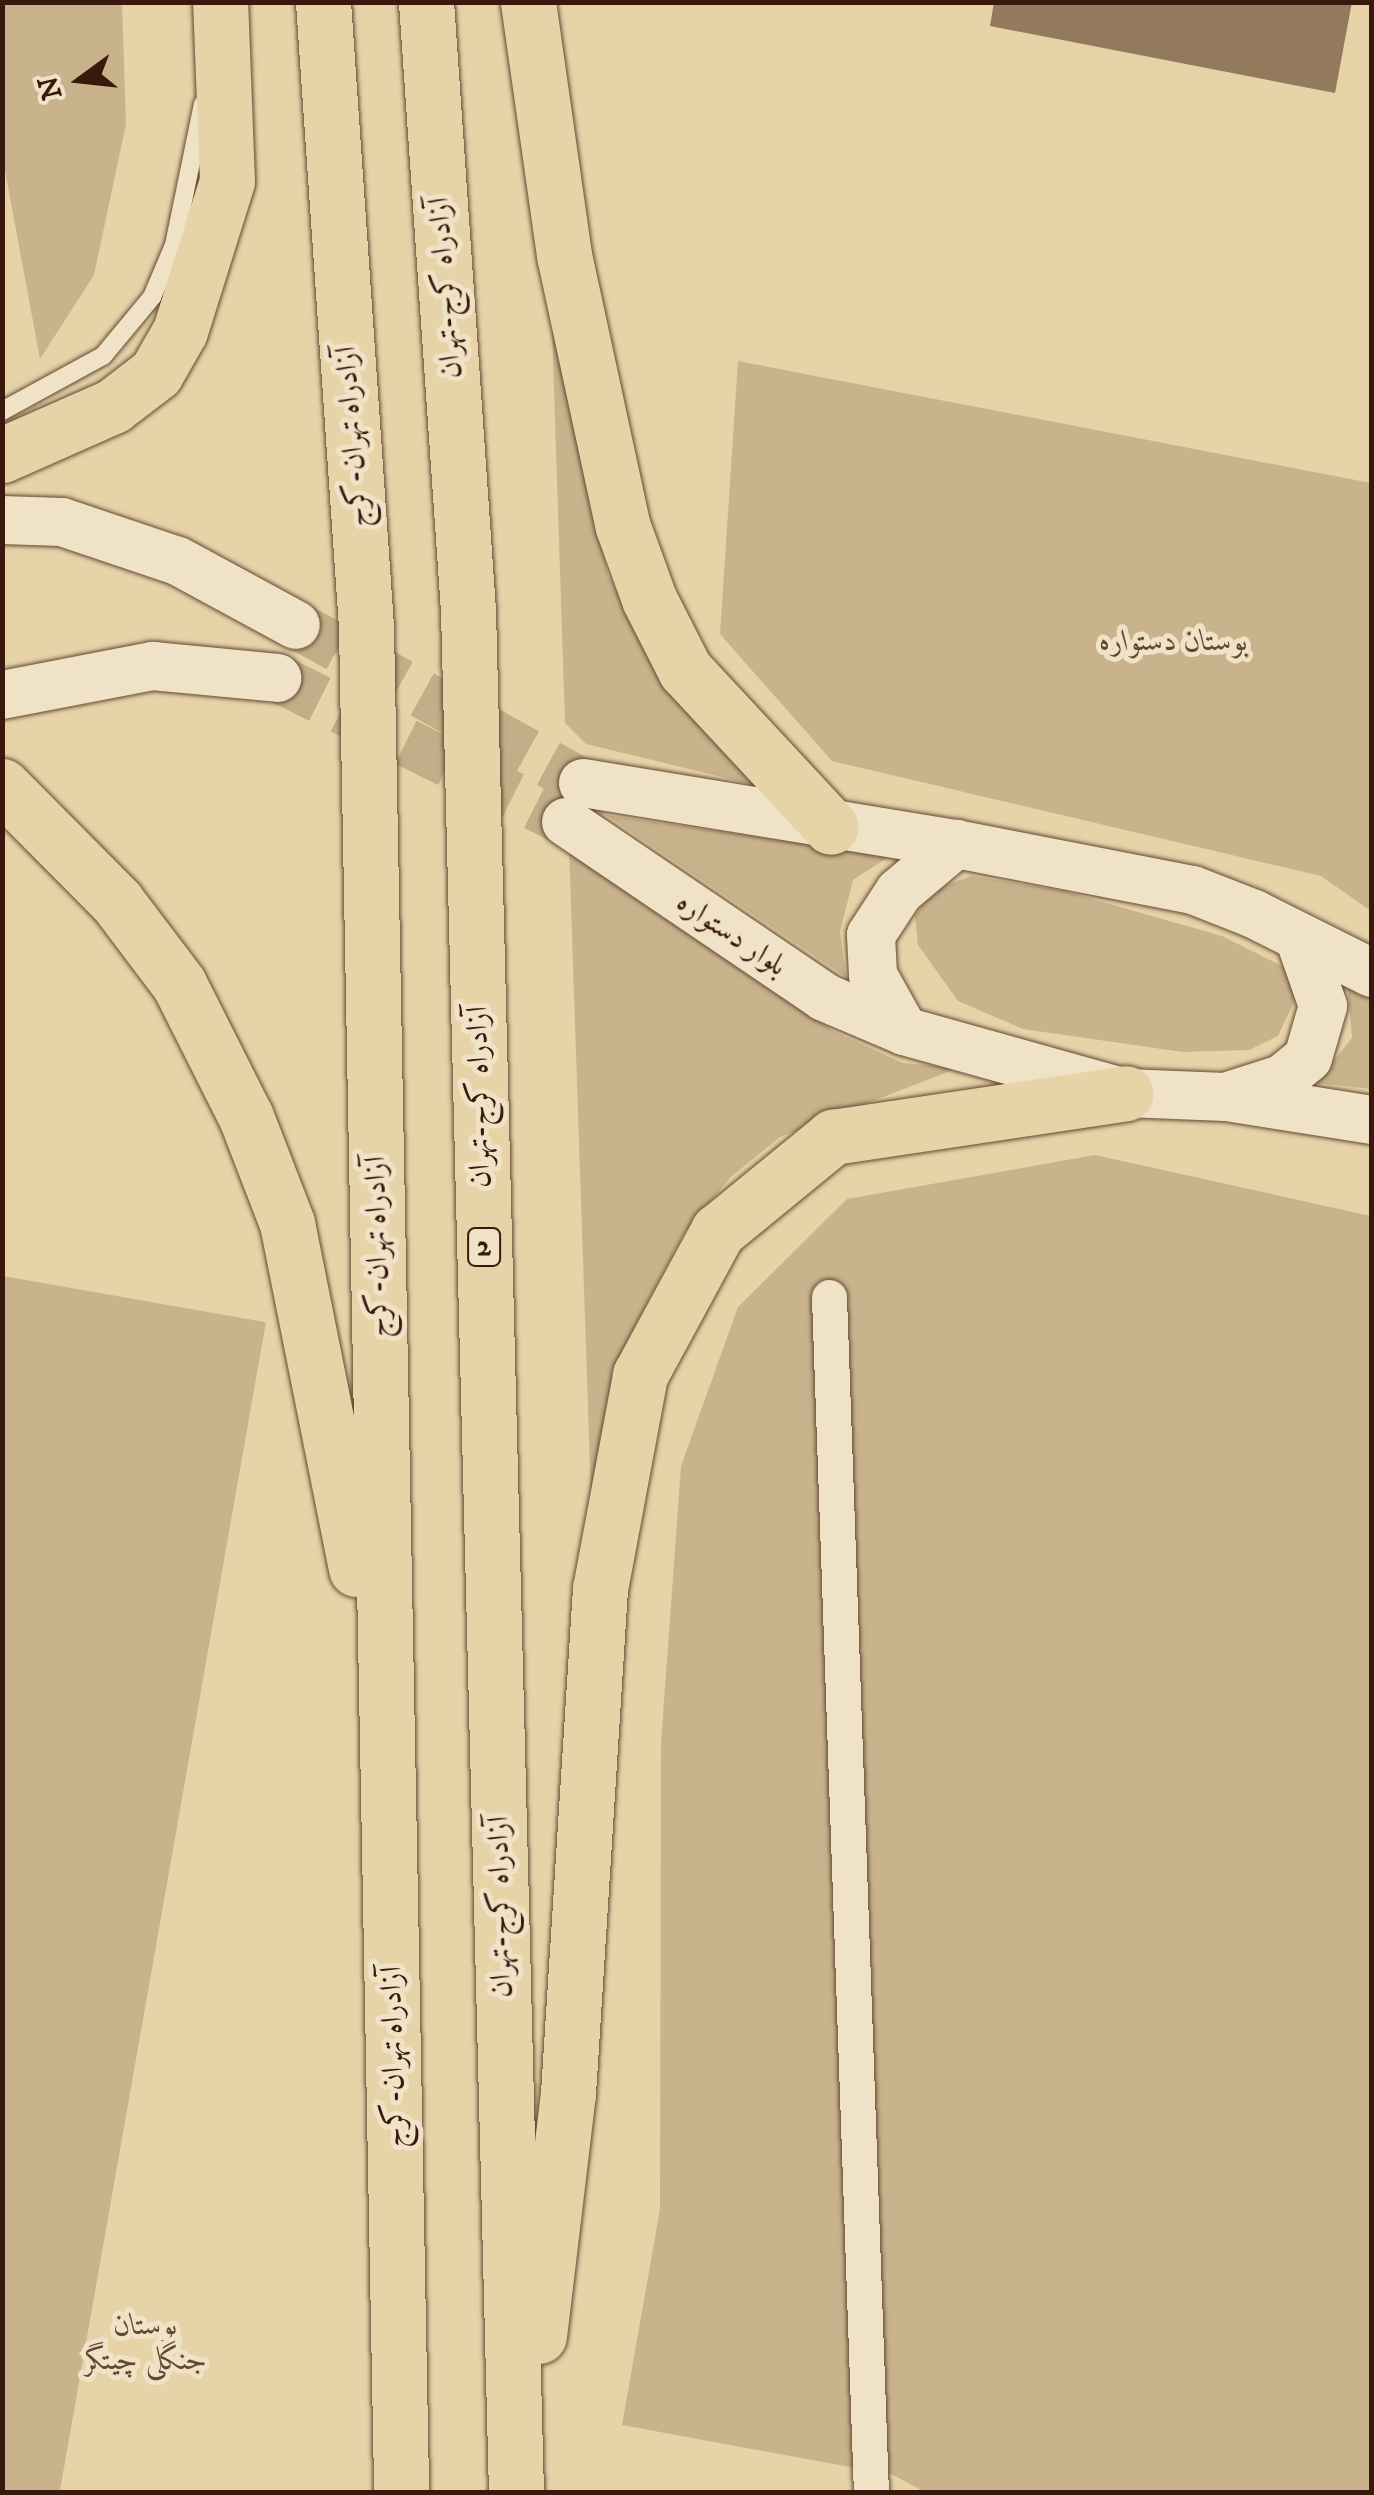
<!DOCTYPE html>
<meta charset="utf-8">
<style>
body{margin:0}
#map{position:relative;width:1374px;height:2495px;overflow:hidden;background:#e6d3a8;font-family:"IM FELL DW Pica",Amiri,serif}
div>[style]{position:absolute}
.green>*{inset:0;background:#c9b38d;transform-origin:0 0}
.building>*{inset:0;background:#937a5d}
.secondary-tunnel>*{height:48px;margin-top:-24px;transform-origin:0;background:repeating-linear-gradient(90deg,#c3ae89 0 48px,transparent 0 72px)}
.roads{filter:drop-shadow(0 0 2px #644832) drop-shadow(0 0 2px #644832)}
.lane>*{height:18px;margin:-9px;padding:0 9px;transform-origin:9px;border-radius:9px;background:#efe2c6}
.street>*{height:35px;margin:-17.5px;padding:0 17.5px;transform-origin:17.5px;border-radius:17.5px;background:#efe2c6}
.secondary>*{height:48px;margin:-24px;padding:0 24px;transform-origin:24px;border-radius:24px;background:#efe2c6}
.highway>*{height:55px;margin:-27.5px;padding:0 27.5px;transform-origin:27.5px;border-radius:27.5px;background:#e6d3a8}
span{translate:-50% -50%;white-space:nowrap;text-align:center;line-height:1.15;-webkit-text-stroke:10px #efe2c6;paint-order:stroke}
.shield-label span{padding:2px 8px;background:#efe2c6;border:2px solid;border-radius:8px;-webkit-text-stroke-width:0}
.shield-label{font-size:28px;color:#39190b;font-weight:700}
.street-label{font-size:30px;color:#39190b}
.park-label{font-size:30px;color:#644732;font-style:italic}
.frame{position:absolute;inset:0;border:5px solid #39190b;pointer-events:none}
.north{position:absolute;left:30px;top:30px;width:100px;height:100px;-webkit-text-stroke:8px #efe2c6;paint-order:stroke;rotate:255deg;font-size:28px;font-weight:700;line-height:40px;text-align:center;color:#39190b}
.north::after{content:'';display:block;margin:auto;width:35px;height:45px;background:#39190b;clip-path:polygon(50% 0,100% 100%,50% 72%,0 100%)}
</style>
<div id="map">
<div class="green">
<i style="clip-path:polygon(2px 3px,122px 3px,126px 124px,94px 275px,40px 359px,3px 160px)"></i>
<i style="clip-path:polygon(552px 329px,608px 575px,650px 654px,755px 785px,586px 744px,565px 723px)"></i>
<i style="clip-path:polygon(738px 361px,1371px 483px,1371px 911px,1321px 876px,832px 761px,720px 634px)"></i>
<i style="clip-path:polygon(606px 815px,890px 856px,853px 880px,840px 932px,846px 977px)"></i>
<i style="clip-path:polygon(569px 846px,835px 1032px,903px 1063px,958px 1068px,780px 1137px,731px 1177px,684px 1233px,637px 1322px,591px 1496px)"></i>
<i style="clip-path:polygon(971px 876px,1064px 891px,1222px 936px,1286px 968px,1295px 1000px,1278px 1036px,1249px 1050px,1183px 1052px,1023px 1029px,958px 1001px,918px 945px,915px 916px,932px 890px)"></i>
<i style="clip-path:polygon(1347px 981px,1371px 992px,1371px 1089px,1316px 1083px,1352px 1038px)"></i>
<i style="clip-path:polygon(1095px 1155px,1371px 1216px,1371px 2492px,925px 2492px,893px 2475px,622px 2425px,660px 2209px,661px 1743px,681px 1466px,738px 1307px,847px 1199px)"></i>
<i style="left:3px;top:1276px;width:267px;height:1216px;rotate:10deg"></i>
</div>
<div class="building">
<i style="clip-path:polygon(994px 2px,1352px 2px,1335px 93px,990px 26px)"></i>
</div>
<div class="secondary-tunnel">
<i style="left:296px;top:625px;width:328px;rotate:28.8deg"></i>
<i style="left:277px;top:678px;width:323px;rotate:26.5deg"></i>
</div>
<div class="roads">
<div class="lane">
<i style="left:2px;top:411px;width:115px;rotate:-28.6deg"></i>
<i style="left:103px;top:356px;width:77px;rotate:-50.3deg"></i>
<i style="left:152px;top:297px;width:56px;rotate:-67.1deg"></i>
<i style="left:174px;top:245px;width:144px;rotate:-78.4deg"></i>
</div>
<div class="street">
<i style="left:829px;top:1297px;width:1196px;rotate:87.99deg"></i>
</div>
<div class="secondary">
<i style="left:2px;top:520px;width:60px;rotate:1.9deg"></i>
<i style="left:62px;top:522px;width:122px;rotate:18.6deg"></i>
<i style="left:178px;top:561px;width:134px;rotate:28.5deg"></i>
<i style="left:2px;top:695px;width:154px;rotate:-10.9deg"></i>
<i style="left:153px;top:666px;width:125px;rotate:5.5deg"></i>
<i style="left:583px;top:783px;width:378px;rotate:9.3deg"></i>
<i style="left:566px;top:822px;width:312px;rotate:34.1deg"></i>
<i style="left:824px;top:997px;width:87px;rotate:23deg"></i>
<i style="left:1299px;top:937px;width:73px;rotate:70.8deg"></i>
<i style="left:1323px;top:1006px;width:54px;rotate:106.1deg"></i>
<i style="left:1308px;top:1058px;width:33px;rotate:141deg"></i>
<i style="left:1282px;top:1079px;width:60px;rotate:162.5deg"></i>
<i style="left:1225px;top:1097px;width:99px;rotate:-177.7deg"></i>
<i style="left:1126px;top:1093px;width:230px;rotate:-164.4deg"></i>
<i style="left:904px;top:1031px;width:64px;rotate:-119deg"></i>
<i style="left:873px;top:975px;width:40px;rotate:-92.9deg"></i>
<i style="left:871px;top:935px;width:51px;rotate:-56.9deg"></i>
<i style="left:899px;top:892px;width:75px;rotate:-40.1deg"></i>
<i style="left:956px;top:844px;width:241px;rotate:11deg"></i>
<i style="left:1193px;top:890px;width:66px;rotate:21.5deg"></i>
<i style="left:1254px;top:914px;width:132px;rotate:26.6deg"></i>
<i style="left:1233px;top:1098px;width:141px;rotate:9deg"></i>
</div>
<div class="highway">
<i style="left:323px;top:2px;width:626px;rotate:86.06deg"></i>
<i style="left:366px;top:627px;width:1865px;rotate:88.92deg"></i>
<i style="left:426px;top:2px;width:609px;rotate:86.05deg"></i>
<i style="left:468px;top:610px;width:1883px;rotate:88.54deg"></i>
<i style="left:528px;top:2px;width:256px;rotate:81.9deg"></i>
<i style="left:564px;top:255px;width:278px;rotate:77.8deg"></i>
<i style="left:623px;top:527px;width:77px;rotate:70.1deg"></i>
<i style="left:649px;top:599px;width:80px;rotate:63.1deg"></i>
<i style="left:685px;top:670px;width:214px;rotate:47.1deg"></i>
<i style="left:2px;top:455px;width:121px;rotate:-23.8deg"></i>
<i style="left:113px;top:406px;width:54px;rotate:-37.5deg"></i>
<i style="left:156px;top:373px;width:48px;rotate:-60.3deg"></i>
<i style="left:180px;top:331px;width:157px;rotate:-72.6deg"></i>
<i style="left:227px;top:181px;width:179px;rotate:-92.2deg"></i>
<i style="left:2px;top:786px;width:163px;rotate:45.2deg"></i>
<i style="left:117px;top:902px;width:103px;rotate:52.9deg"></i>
<i style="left:179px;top:984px;width:149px;rotate:63.3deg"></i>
<i style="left:246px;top:1117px;width:114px;rotate:68.9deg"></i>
<i style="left:287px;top:1223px;width:353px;rotate:78.7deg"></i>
<i style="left:539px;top:2336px;width:245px;rotate:-83.2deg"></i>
<i style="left:568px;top:2093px;width:505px;rotate:-86.37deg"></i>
<i style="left:600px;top:1589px;width:218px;rotate:-79.4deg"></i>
<i style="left:640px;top:1375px;width:164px;rotate:-61.6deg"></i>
<i style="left:718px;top:1231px;width:149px;rotate:-39.3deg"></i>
<i style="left:833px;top:1137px;width:296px;rotate:-8.5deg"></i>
</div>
</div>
<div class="shield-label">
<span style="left:484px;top:1247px">2</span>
</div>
<div class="street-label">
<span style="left:446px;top:288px;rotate:-94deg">آزادراه کرج-تهران</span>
<span style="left:353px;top:437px;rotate:-94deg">آزادراه تهران-کرج</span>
<span style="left:731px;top:935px;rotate:34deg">بلوار دستواره</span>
<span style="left:480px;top:1097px;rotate:-91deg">آزادراه کرج-تهران</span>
<span style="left:378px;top:1247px;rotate:-91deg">آزادراه تهران-کرج</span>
<span style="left:501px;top:1907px;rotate:-91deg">آزادراه کرج-تهران</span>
<span style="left:394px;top:2057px;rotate:-91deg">آزادراه تهران-کرج</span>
</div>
<div class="park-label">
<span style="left:1174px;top:642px">بوستان دستواره</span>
<span style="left:146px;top:2343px">بوستان<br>جنگلی چیتگر</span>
</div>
<div class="frame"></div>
<div class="north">N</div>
</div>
